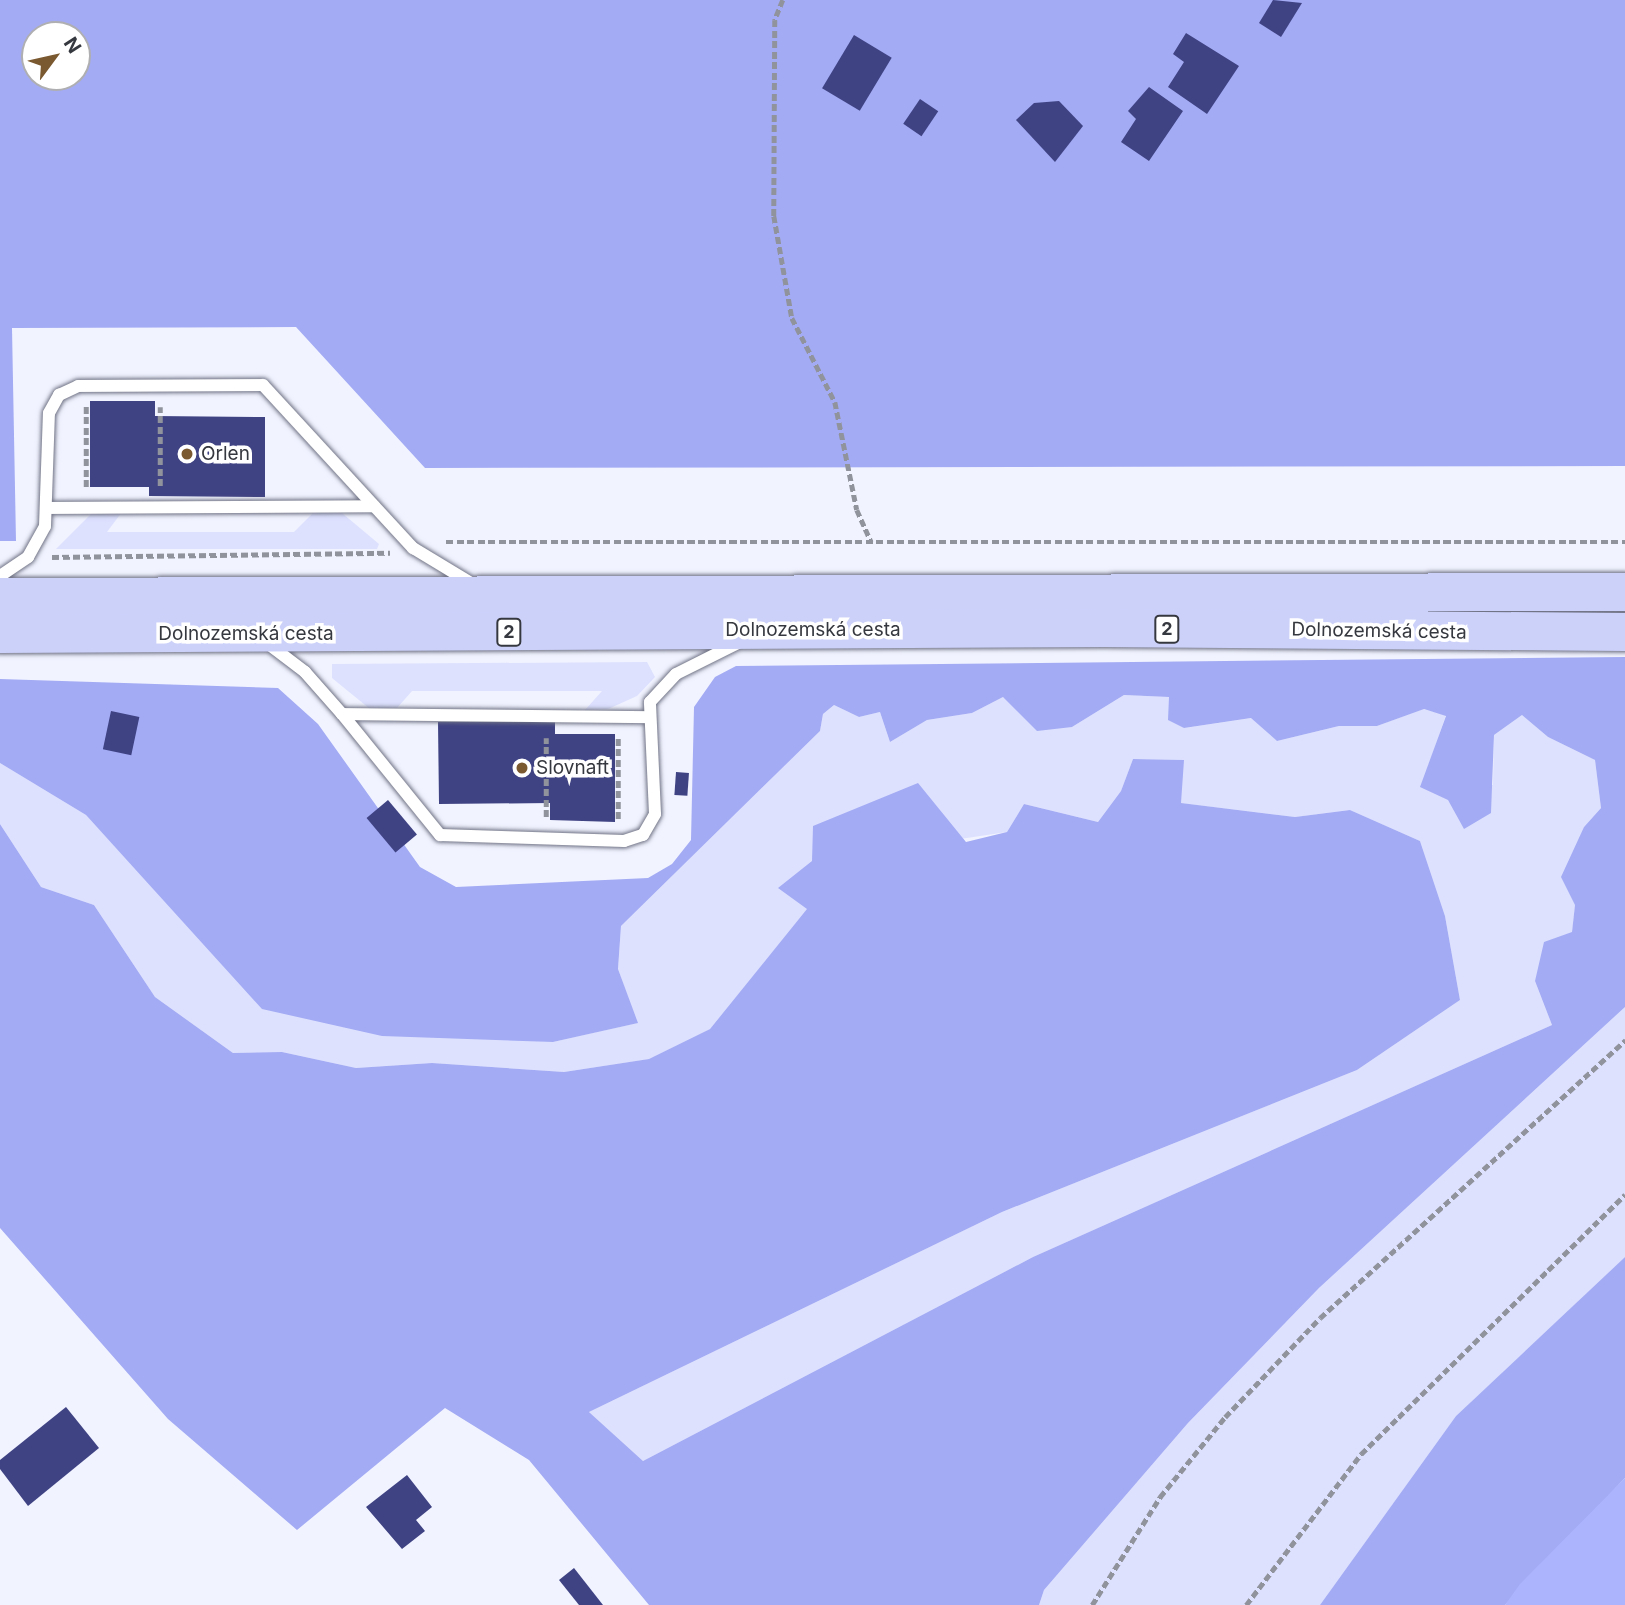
<!DOCTYPE html>
<meta charset="utf-8">
<style>
body{margin:0}
#map{position:relative;width:1625px;height:1605px;overflow:hidden;background:#f1f3ff;font-family:Inter,sans-serif}
div>[style]{position:absolute}
.green>*{inset:0;background:#dde1fe}
.forest>*{inset:0;background:#a3abf4}
.water>*{inset:0;background:#acb4fe}
.building>*{inset:0;background:#3f4283;transform-origin:0 0}
.path>*{height:4.5px;margin-top:-2.25px;transform-origin:0;background:repeating-linear-gradient(90deg,#91939c 0 7px,transparent 0 10.5px)}
.roads{filter:drop-shadow(0 0 2px #707385) drop-shadow(0 0 2px #707385)}
.service>*{height:12px;margin:-6px;padding:0 6px;transform-origin:6px;border-radius:6px;background:#fff}
.primary>*{height:38px;margin:-19px;padding:0 19px;transform-origin:19px;border-radius:19px;background:#ccd1fa}
.dots>*{width:19px;height:19px;translate:-50% -50%;box-sizing:border-box;border:4px solid #fff;border-radius:50%}
span{translate:-50% -50%;white-space:nowrap;text-align:center;line-height:1.15;-webkit-text-stroke:7px #fff;paint-order:stroke}
.shield-label span{padding:2px 5px;background:#fff;border:2px solid;border-radius:5px;-webkit-text-stroke-width:0}
.shield-label{font-size:18px;color:#36383f;font-weight:700}
.poi-label{font-size:19px;color:#36383f}
.left{translate:0 -50%;text-align:left}
.street-label{font-size:19px;color:#36383f}
.north{position:absolute;left:21px;top:21px;width:70px;height:70px;box-sizing:border-box;background:#fff;border:2px solid #afafb2;border-radius:50%;rotate:57deg;font-size:19px;font-weight:700;line-height:28px;text-align:center;color:#36383f}
.north::after{content:'';display:block;margin:auto;width:24px;height:32px;background:#7a5830;clip-path:polygon(50% 0,100% 100%,50% 72%,0 100%)}
</style>
<div id="map">
<div class="green">
<i style="clip-path:polygon(93px 512px,122px 512px,107px 532px,294px 532px,314px 512px,342px 513px,379px 544px,377px 549px,56px 549px)"></i>
<i style="clip-path:polygon(647px 662px,655px 677px,637px 696px,608px 709px,585px 710px,602px 691px,412px 691px,397px 708px,370px 709px,332px 678px,332px 664px)"></i>
<i style="clip-path:polygon(1124px 695px,1170px 697px,1184px 728px,1252px 718px,1277px 741px,1339px 726px,1377px 726px,1423px 709px,1446px 715px,1421px 787px,1493px 785px,1494px 735px,1522px 715px,1548px 737px,1595px 760px,1601px 808px,1584px 827px,1572px 933px,1535px 981px,1552px 1025px,1033px 1257px,643px 1461px,589px 1412px,1002px 1212px,1357px 1070px,1460px 1000px,1445px 916px,1420px 841px,1350px 810px,1295px 817px,1180px 803px,1183px 760px,1133px 759px,1121px 791px,1098px 822px,1024px 804px,1007px 832px,812px 861px,808px 909px,710px 1029px,650px 1059px,564px 1072px,432px 1063px,356px 1068px,282px 1052px,233px 1053px,155px 997px,94px 905px,41px 887px,0 824px,0 763px,86px 815px,190px 928px,491px 1038px,553px 1042px,637px 1023px,618px 969px,621px 926px,820px 731px,823px 714px,834px 705px,859px 717px,880px 712px,890px 742px,927px 720px,972px 713px,1003px 697px,1072px 727px)"></i>
<i style="clip-path:polygon(1625px 1007px,1625px 1257px,1456px 1416px,1320px 1605px,1039px 1605px,1044px 1590px,1188px 1423px,1319px 1288px)"></i>
</div>
<div class="forest">
<i style="clip-path:polygon(evenodd,0 0,1625px 0,1625px 466px,425px 468px,296px 327px,12px 328px,16px 541px,0 541px,0 0,35px 35px,77px 35px,77px 77px,35px 77px,35px 35px)"></i>
<i style="clip-path:polygon(1625px 657px,1625px 1007px,1319px 1288px,1188px 1423px,1044px 1590px,1039px 1605px,649px 1605px,529px 1460px,445px 1408px,297px 1530px,168px 1419px,0 1228px,0 824px,41px 887px,94px 905px,155px 997px,233px 1053px,282px 1052px,356px 1068px,432px 1063px,564px 1072px,649px 1059px,710px 1029px,807px 909px,778px 888px,812px 861px,813px 826px,918px 783px,966px 842px,1007px 832px,1024px 804px,1098px 822px,1121px 791px,1133px 759px,1184px 760px,1181px 803px,1295px 817px,1350px 810px,1420px 841px,1445px 916px,1460px 1000px,1357px 1070px,1002px 1212px,589px 1412px,643px 1461px,1033px 1257px,1552px 1025px,1535px 981px,1544px 942px,1572px 932px,1575px 905px,1561px 877px,1584px 827px,1601px 808px,1595px 760px,1548px 737px,1522px 715px,1494px 735px,1491px 813px,1464px 829px,1448px 800px,1420px 787px,1446px 716px,1424px 709px,1377px 726px,1339px 726px,1277px 741px,1251px 718px,1184px 728px,1168px 720px,1169px 697px,1124px 695px,1072px 727px,1037px 731px,1003px 697px,972px 713px,927px 720px,890px 742px,880px 712px,859px 717px,834px 705px,823px 714px,820px 731px,621px 926px,618px 969px,638px 1023px,553px 1042px,382px 1036px,262px 1009px,86px 815px,0 763px,0 679px,278px 688px,318px 724px,420px 867px,456px 887px,648px 878px,672px 864px,691px 840px,694px 707px,715px 677px,736px 666px)"></i>
<i style="clip-path:polygon(1625px 1257px,1625px 1478px,1505px 1605px,1320px 1605px,1456px 1416px)"></i>
</div>
<div class="water">
<i style="clip-path:polygon(1625px 1478px,1625px 1605px,1505px 1605px,1520px 1584px)"></i>
</div>
<div class="building">
<i style="clip-path:polygon(1273px 0,1302px 3px,1281px 37px,1259px 23px)"></i>
<i style="clip-path:polygon(1186px 33px,1239px 66px,1207px 114px,1168px 87px,1184px 62px,1173px 54px)"></i>
<i style="left:854px;top:35px;width:44px;height:62px;rotate:31deg"></i>
<i style="clip-path:polygon(1149px 87px,1183px 111px,1149px 161px,1121px 142px,1136px 119px,1128px 111px)"></i>
<i style="left:920px;top:99px;width:22px;height:30px;rotate:34deg"></i>
<i style="clip-path:polygon(1059px 101px,1083px 126px,1055px 162px,1016px 120px,1034px 103px)"></i>
<i style="clip-path:polygon(90px 401px,155px 401px,155px 416px,265px 417px,265px 497px,149px 496px,149px 487px,90px 487px)"></i>
<i style="left:111px;top:711px;width:29px;height:39px;rotate:12deg"></i>
<i style="clip-path:polygon(438px 722px,555px 722px,555px 734px,615px 734px,615px 822px,550px 820px,550px 803px,439px 804px)"></i>
<i style="left:676px;top:772px;width:13px;height:23px;rotate:4deg"></i>
<i style="left:388px;top:800px;width:45px;height:28px;rotate:50deg"></i>
<i style="clip-path:polygon(66px 1407px,99px 1448px,28px 1506px,0 1469px,0 1460px)"></i>
<i style="clip-path:polygon(407px 1475px,432px 1507px,416px 1520px,425px 1531px,402px 1549px,366px 1507px)"></i>
<i style="clip-path:polygon(574px 1568px,603px 1605px,579px 1605px,559px 1580px)"></i>
</div>
<div class="path">
<i style="left:783px;top:0;width:22px;rotate:112deg"></i>
<i style="left:775px;top:20px;width:196px;rotate:90.3deg"></i>
<i style="left:774px;top:216px;width:104px;rotate:80deg"></i>
<i style="left:792px;top:318px;width:94px;rotate:62.9deg"></i>
<i style="left:835px;top:402px;width:110px;rotate:78.5deg"></i>
<i style="left:857px;top:510px;width:35px;rotate:66deg"></i>
<i style="left:160px;top:486px;width:79px;rotate:-90deg"></i>
<i style="left:86px;top:487px;width:82px;rotate:-90deg"></i>
<i style="left:446px;top:542px;width:1179px"></i>
<i style="left:52px;top:557px;width:338px;rotate:-0.7deg"></i>
<i style="left:546px;top:817px;width:79px;rotate:-90deg"></i>
<i style="left:618px;top:819px;width:82px;rotate:-90deg"></i>
<i style="left:1092px;top:1605px;width:128px;rotate:-57.8deg"></i>
<i style="left:1160px;top:1497px;width:103px;rotate:-50.9deg"></i>
<i style="left:1225px;top:1417px;width:137px;rotate:-46.2deg"></i>
<i style="left:1320px;top:1318px;width:413px;rotate:-42.3deg"></i>
<i style="left:1246px;top:1605px;width:190px;rotate:-52.7deg"></i>
<i style="left:1361px;top:1454px;width:370px;rotate:-44.5deg"></i>
</div>
<div class="roads">
<div class="service">
<i style="left:46px;top:508px;width:328px;rotate:-0.3deg"></i>
<i style="left:0;top:576px;width:34px;rotate:-34deg"></i>
<i style="left:28px;top:557px;width:35px;rotate:-61deg"></i>
<i style="left:45px;top:526px;width:113px;rotate:-88deg"></i>
<i style="left:49px;top:413px;width:21px;rotate:-61deg"></i>
<i style="left:59px;top:395px;width:21px;rotate:-25deg"></i>
<i style="left:78px;top:386px;width:185px;rotate:-0.3deg"></i>
<i style="left:263px;top:385px;width:222px;rotate:47.4deg"></i>
<i style="left:413px;top:548px;width:74px;rotate:31.1deg"></i>
<i style="left:267px;top:643px;width:48px;rotate:37.3deg"></i>
<i style="left:305px;top:672px;width:56px;rotate:48.6deg"></i>
<i style="left:342px;top:714px;width:156px;rotate:51deg"></i>
<i style="left:440px;top:835px;width:184px;rotate:1.9deg"></i>
<i style="left:624px;top:841px;width:20px;rotate:-18deg"></i>
<i style="left:643px;top:835px;width:24px;rotate:-60deg"></i>
<i style="left:655px;top:814px;width:112px;rotate:-92.6deg"></i>
<i style="left:650px;top:702px;width:38px;rotate:-47deg"></i>
<i style="left:676px;top:674px;width:69px;rotate:-26.6deg"></i>
<i style="left:342px;top:714px;width:307px;rotate:0.6deg"></i>
</div>
<div class="primary">
<i style="left:0;top:597px;width:1625px;rotate:-0.18deg"></i>
<i style="left:0;top:634px;width:1104px;rotate:-0.31deg"></i>
<i style="left:1104px;top:628px;width:521px;rotate:0.44deg"></i>
</div>
</div>
<div class="dots">
<i style="left:187px;top:454px;background:#7a5830"></i>
<i style="left:522px;top:768px;background:#7a5830"></i>
</div>
<div class="shield-label">
<span style="left:1167px;top:629px">2</span>
<span style="left:509px;top:632px">2</span>
</div>
<div class="poi-label">
<span class="left" style="left:201px;top:454px">Orlen</span>
<span class="left" style="left:536px;top:768px">Slovnaft</span>
</div>
<div class="street-label">
<span style="left:813px;top:630px">Dolnozemská cesta</span>
<span style="left:1379px;top:631px;rotate:1deg">Dolnozemská cesta</span>
<span style="left:246px;top:634px">Dolnozemská cesta</span>
</div>
<div class="north">N</div>
</div>
